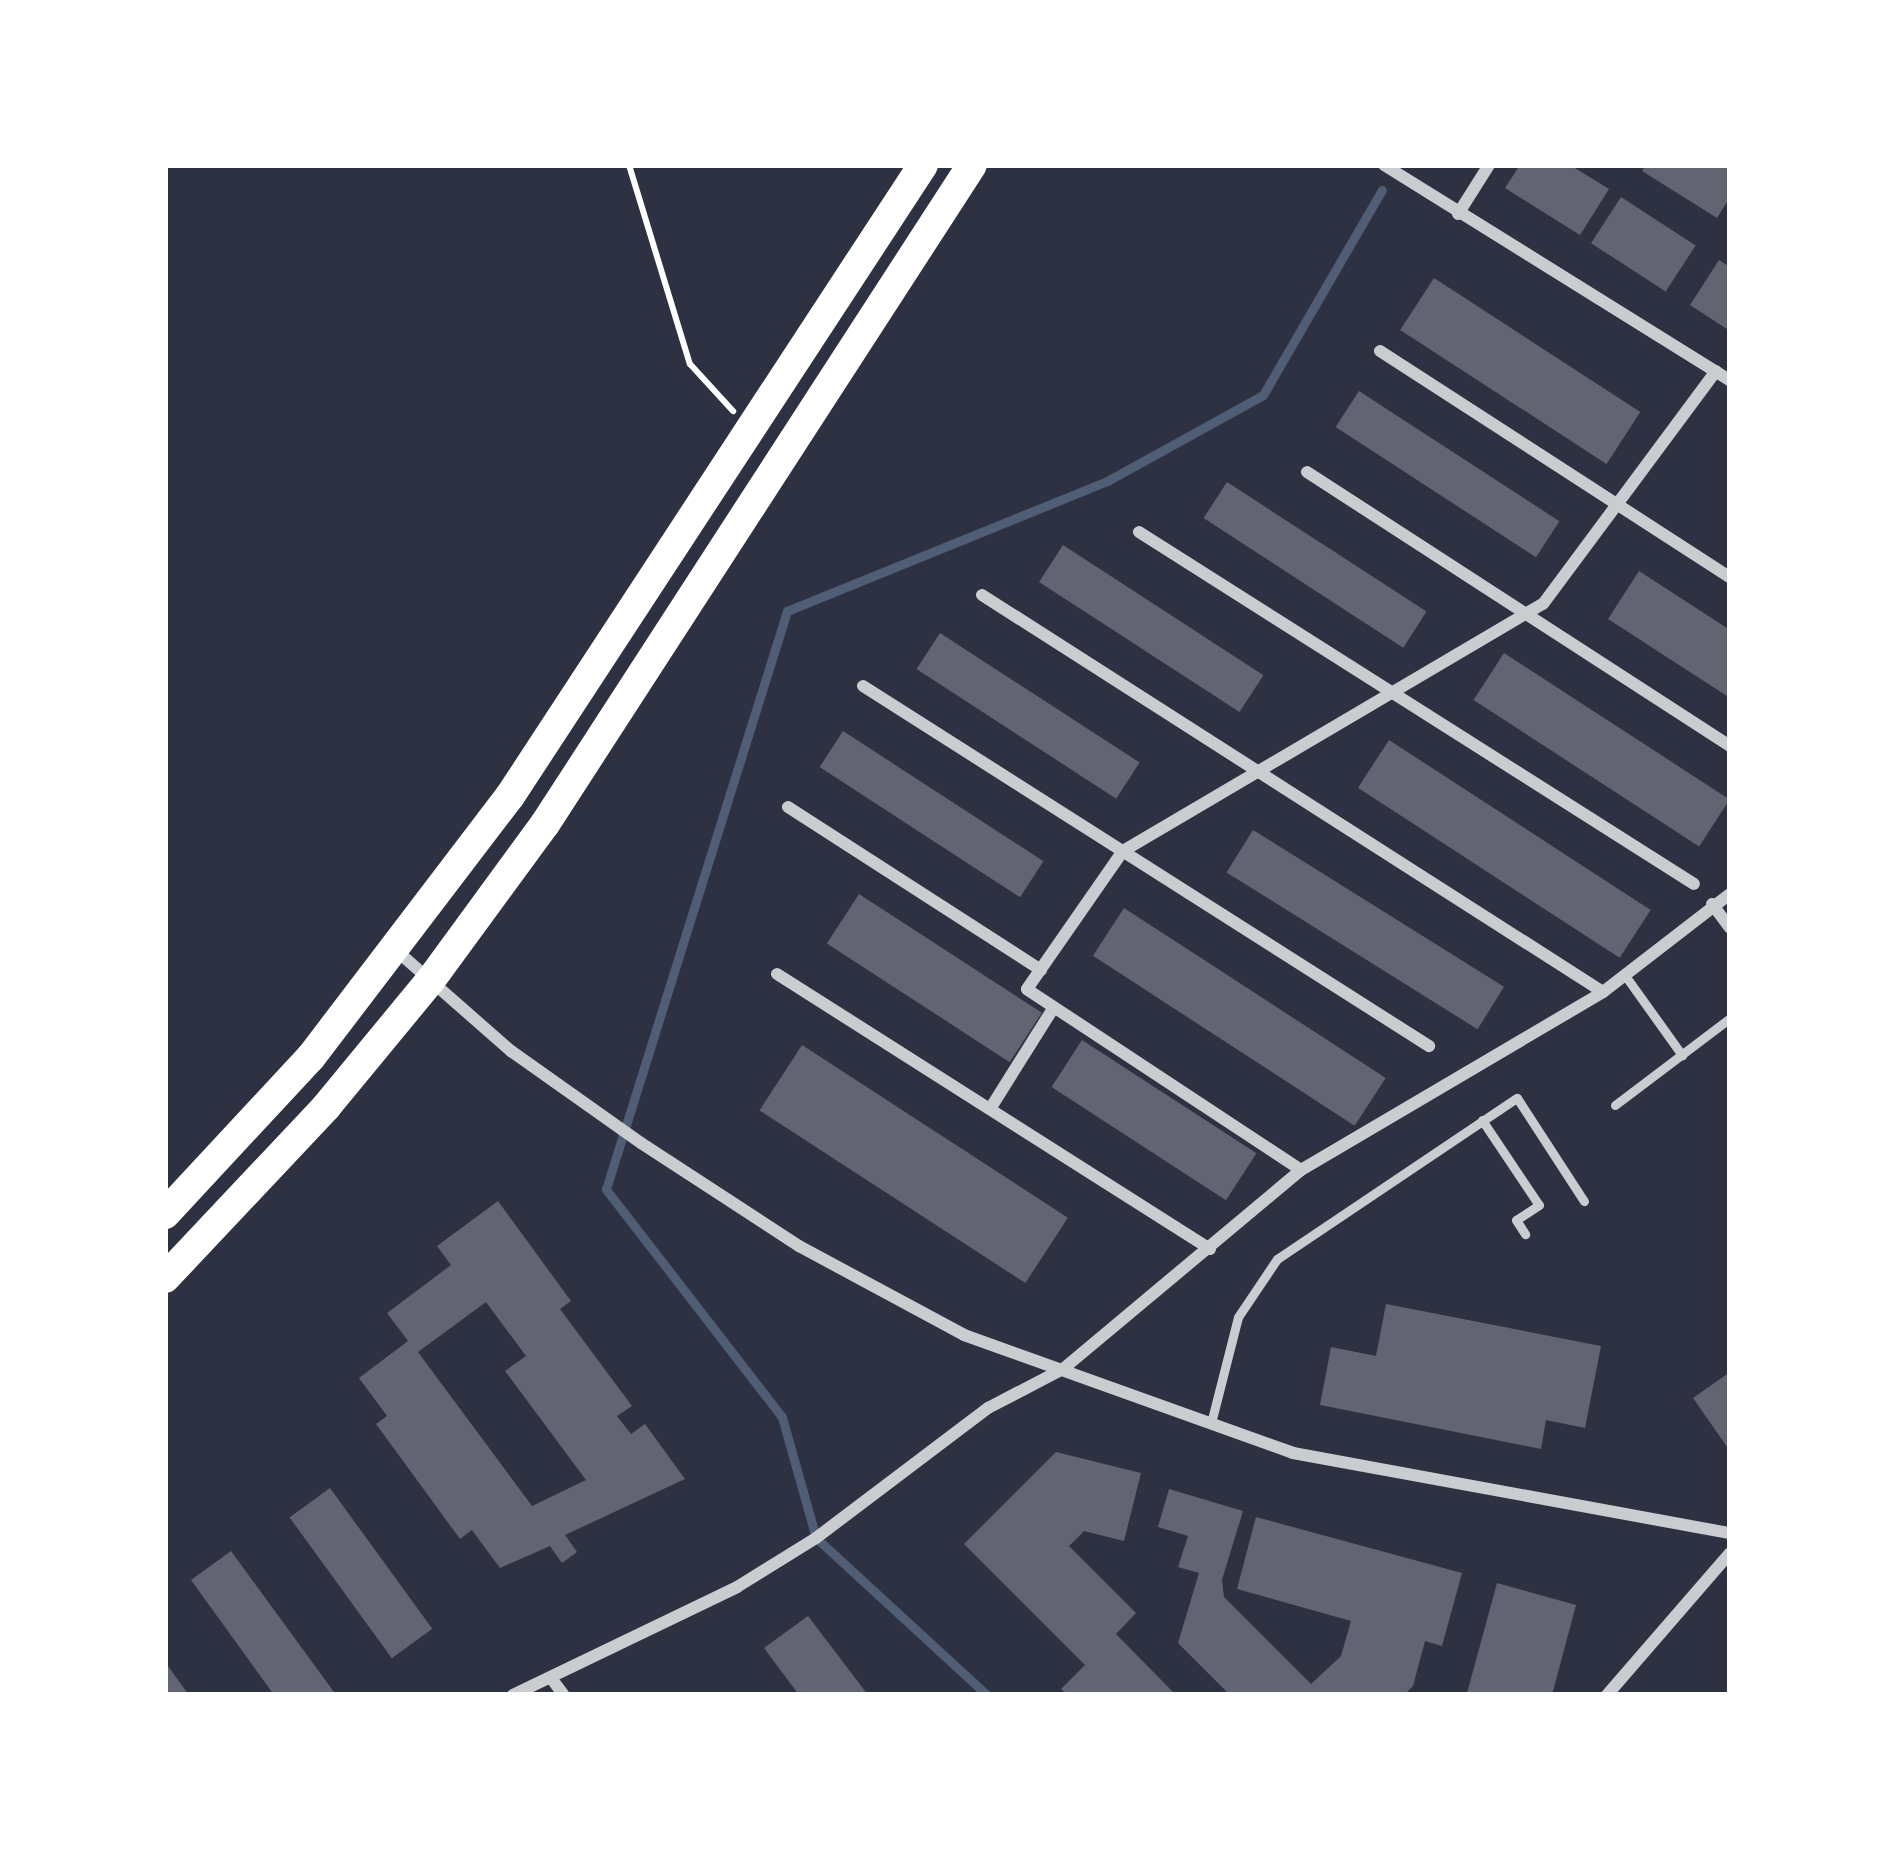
<!DOCTYPE html>
<style>
body{margin:0}
#map{position:relative;width:1895px;height:1860px;overflow:hidden;background:#2d3142;font-family:"DM Sans",sans-serif}
div>[style]{position:absolute}
.stream>*{height:9px;margin:-4.5px;padding:0 4.5px;transform-origin:4.5px;border-radius:4.5px;background:#4f5d75}
.building>*{inset:0;background:#626471;transform-origin:0 0}
.path>*{height:6px;margin:-3px;padding:0 3px;transform-origin:3px;border-radius:3px;background:#fff}
.service>*{height:9px;margin:-4.5px;padding:0 4.5px;transform-origin:4.5px;border-radius:4.5px;background:#caccd0}
.minor>*{height:12px;margin:-6px;padding:0 6px;transform-origin:6px;border-radius:6px;background:#caccd0}
.trunk>*{height:30px;margin:-15px;padding:0 15px;transform-origin:15px;border-radius:15px;background:#fff}
span{translate:-50% -50%;white-space:nowrap;text-align:center;line-height:1.15;-webkit-text-stroke:9px #fff;paint-order:stroke}
.frame{position:absolute;inset:0;border:168px solid #fff;pointer-events:none}
</style>
<div id="map">
<div class="stream">
<i style="left:987px;top:1695px;width:232px;rotate:-137.4deg"></i>
<i style="left:816px;top:1538px;width:126px;rotate:-105.7deg"></i>
<i style="left:782px;top:1417px;width:288px;rotate:-127.7deg"></i>
<i style="left:606px;top:1189px;width:606px;rotate:-72.61deg"></i>
<i style="left:787px;top:611px;width:348px;rotate:-22.1deg"></i>
<i style="left:1109px;top:480px;width:176px;rotate:-28.9deg"></i>
<i style="left:1263px;top:395px;width:237px;rotate:-59.9deg"></i>
</div>
<div class="building">
<i style="clip-path:polygon(1520px 165px,1570px 165px,1609px 189px,1580px 235px,1505px 188px)"></i>
<i style="clip-path:polygon(1646px 165px,1730px 165px,1730px 197px,1717px 218px,1642px 171px)"></i>
<i style="left:1621px;top:197px;width:89px;height:55px;rotate:33deg"></i>
<i style="clip-path:polygon(1719px 260px,1730px 267px,1730px 331px,1690px 305px)"></i>
<i style="left:1434px;top:278px;width:246px;height:62px;rotate:33deg"></i>
<i style="left:1359px;top:391px;width:239px;height:43px;rotate:33deg"></i>
<i style="left:1227px;top:482px;width:238px;height:43px;rotate:33deg"></i>
<i style="left:1063px;top:545px;width:239px;height:44px;rotate:33deg"></i>
<i style="clip-path:polygon(1639px 571px,1730px 630px,1730px 698px,1608px 619px)"></i>
<i style="left:940px;top:633px;width:238px;height:43px;rotate:33deg"></i>
<i style="left:1504px;top:653px;width:269px;height:56px;rotate:33deg"></i>
<i style="left:843px;top:731px;width:239px;height:43px;rotate:33deg"></i>
<i style="left:1389px;top:740px;width:312px;height:57px;rotate:33deg"></i>
<i style="left:1253px;top:830px;width:296px;height:50px;rotate:32deg"></i>
<i style="left:859px;top:894px;width:218px;height:59px;rotate:33deg"></i>
<i style="left:1124px;top:908px;width:312px;height:57px;rotate:33deg"></i>
<i style="left:1082px;top:1040px;width:208px;height:56px;rotate:33deg"></i>
<i style="left:802px;top:1045px;width:317px;height:78px;rotate:33deg"></i>
<i style="clip-path:polygon(evenodd,498px 1201px,571px 1301px,560px 1309px,632px 1406px,617px 1416px,631px 1434px,645px 1424px,685px 1479px,565px 1535px,577px 1552px,562px 1563px,550px 1546px,500px 1568px,472px 1530px,460px 1539px,376px 1424px,387px 1416px,359px 1378px,408px 1341px,387px 1313px,451px 1265px,437px 1246px,498px 1201px,486px 1302px,526px 1356px,505px 1371px,586px 1480px,532px 1506px,418px 1352px,486px 1302px)"></i>
<i style="clip-path:polygon(1386px 1304px,1601px 1346px,1585px 1428px,1546px 1420px,1541px 1449px,1320px 1405px,1331px 1347px,1376px 1356px)"></i>
<i style="clip-path:polygon(1730px 1372px,1730px 1451px,1693px 1398px)"></i>
<i style="clip-path:polygon(1056px 1452px,1141px 1473px,1124px 1541px,1084px 1531px,1069px 1546px,1136px 1613px,1116px 1634px,1176px 1695px,1067px 1695px,1061px 1689px,1085px 1665px,964px 1544px)"></i>
<i style="left:330px;top:1488px;width:174px;height:50px;rotate:54deg"></i>
<i style="clip-path:polygon(1169px 1489px,1243px 1511px,1222px 1580px,1224px 1597px,1311px 1684px,1341px 1656px,1351px 1621px,1237px 1589px,1256px 1517px,1462px 1573px,1442px 1646px,1425px 1641px,1413px 1686px,1404px 1695px,1230px 1695px,1178px 1643px,1199px 1573px,1178px 1567px,1188px 1536px,1158px 1527px)"></i>
<i style="clip-path:polygon(231px 1551px,334px 1692px,330px 1695px,274px 1695px,191px 1580px)"></i>
<i style="clip-path:polygon(1497px 1583px,1576px 1605px,1552px 1695px,1467px 1693px)"></i>
<i style="clip-path:polygon(808px 1616px,868px 1695px,799px 1695px,764px 1648px)"></i>
<i style="clip-path:polygon(165px 1662px,189px 1695px,165px 1695px)"></i>
</div>
<div class="path">
<i style="left:629px;top:165px;width:208px;rotate:73deg"></i>
<i style="left:690px;top:364px;width:64px;rotate:47.5deg"></i>
</div>
<div class="service">
<i style="left:1624px;top:974px;width:100px;rotate:54.4deg"></i>
<i style="left:1615px;top:1105px;width:144px;rotate:-37.1deg"></i>
<i style="left:1482px;top:1120px;width:102px;rotate:56.2deg"></i>
<i style="left:1539px;top:1205px;width:27px;rotate:147deg"></i>
<i style="left:1516px;top:1220px;width:17px;rotate:57deg"></i>
<i style="left:1211px;top:1423px;width:109px;rotate:-75.7deg"></i>
<i style="left:1238px;top:1317px;width:70px;rotate:-56.1deg"></i>
<i style="left:1277px;top:1259px;width:289px;rotate:-33.9deg"></i>
<i style="left:1517px;top:1098px;width:123px;rotate:57deg"></i>
</div>
<div class="minor">
<i style="left:1384px;top:165px;width:407px;rotate:31.9deg"></i>
<i style="left:1458px;top:214px;width:58px;rotate:-57.7deg"></i>
<i style="left:1380px;top:351px;width:417px;rotate:32.9deg"></i>
<i style="left:1307px;top:472px;width:504px;rotate:32.93deg"></i>
<i style="left:1139px;top:532px;width:657px;rotate:32.38deg"></i>
<i style="left:982px;top:595px;width:737px;rotate:32.59deg"></i>
<i style="left:863px;top:686px;width:671px;rotate:32.46deg"></i>
<i style="left:788px;top:807px;width:301px;rotate:32.8deg"></i>
<i style="left:1712px;top:904px;width:30px;rotate:53deg"></i>
<i style="left:397px;top:951px;width:152px;rotate:41.3deg"></i>
<i style="left:511px;top:1051px;width:159px;rotate:35.3deg"></i>
<i style="left:641px;top:1143px;width:189px;rotate:33.1deg"></i>
<i style="left:799px;top:1246px;width:187px;rotate:28.3deg"></i>
<i style="left:964px;top:1335px;width:350px;rotate:19.7deg"></i>
<i style="left:1293px;top:1453px;width:444px;rotate:10.4deg"></i>
<i style="left:777px;top:974px;width:513px;rotate:32.42deg"></i>
<i style="left:990px;top:1109px;width:120px;rotate:-57.9deg"></i>
<i style="left:1301px;top:1170px;width:328px;rotate:-146.6deg"></i>
<i style="left:1027px;top:989px;width:168px;rotate:-55.2deg"></i>
<i style="left:1123px;top:851px;width:487px;rotate:-30.5deg"></i>
<i style="left:1543px;top:604px;width:290px;rotate:-53.4deg"></i>
<i style="left:551px;top:1678px;width:21px;rotate:53deg"></i>
<i style="left:513px;top:1695px;width:249px;rotate:-25.7deg"></i>
<i style="left:737px;top:1587px;width:93px;rotate:-31.8deg"></i>
<i style="left:816px;top:1538px;width:216px;rotate:-37.1deg"></i>
<i style="left:988px;top:1408px;width:85px;rotate:-27.5deg"></i>
<i style="left:1063px;top:1369px;width:310px;rotate:-39.9deg"></i>
<i style="left:1301px;top:1170px;width:351px;rotate:-30.5deg"></i>
<i style="left:1603px;top:992px;width:160px;rotate:-37.7deg"></i>
<i style="left:1607px;top:1695px;width:188px;rotate:-49.1deg"></i>
</div>
<div class="trunk">
<i style="left:165px;top:1214px;width:214px;rotate:-47.1deg"></i>
<i style="left:311px;top:1057px;width:328px;rotate:-52.7deg"></i>
<i style="left:510px;top:796px;width:754px;rotate:-56.79deg"></i>
<i style="left:165px;top:1278px;width:235px;rotate:-46.7deg"></i>
<i style="left:326px;top:1107px;width:163px;rotate:-50.5deg"></i>
<i style="left:430px;top:981px;width:195px;rotate:-53.8deg"></i>
<i style="left:545px;top:824px;width:785px;rotate:-57.06deg"></i>
</div>
<div class="frame"></div>
</div>
